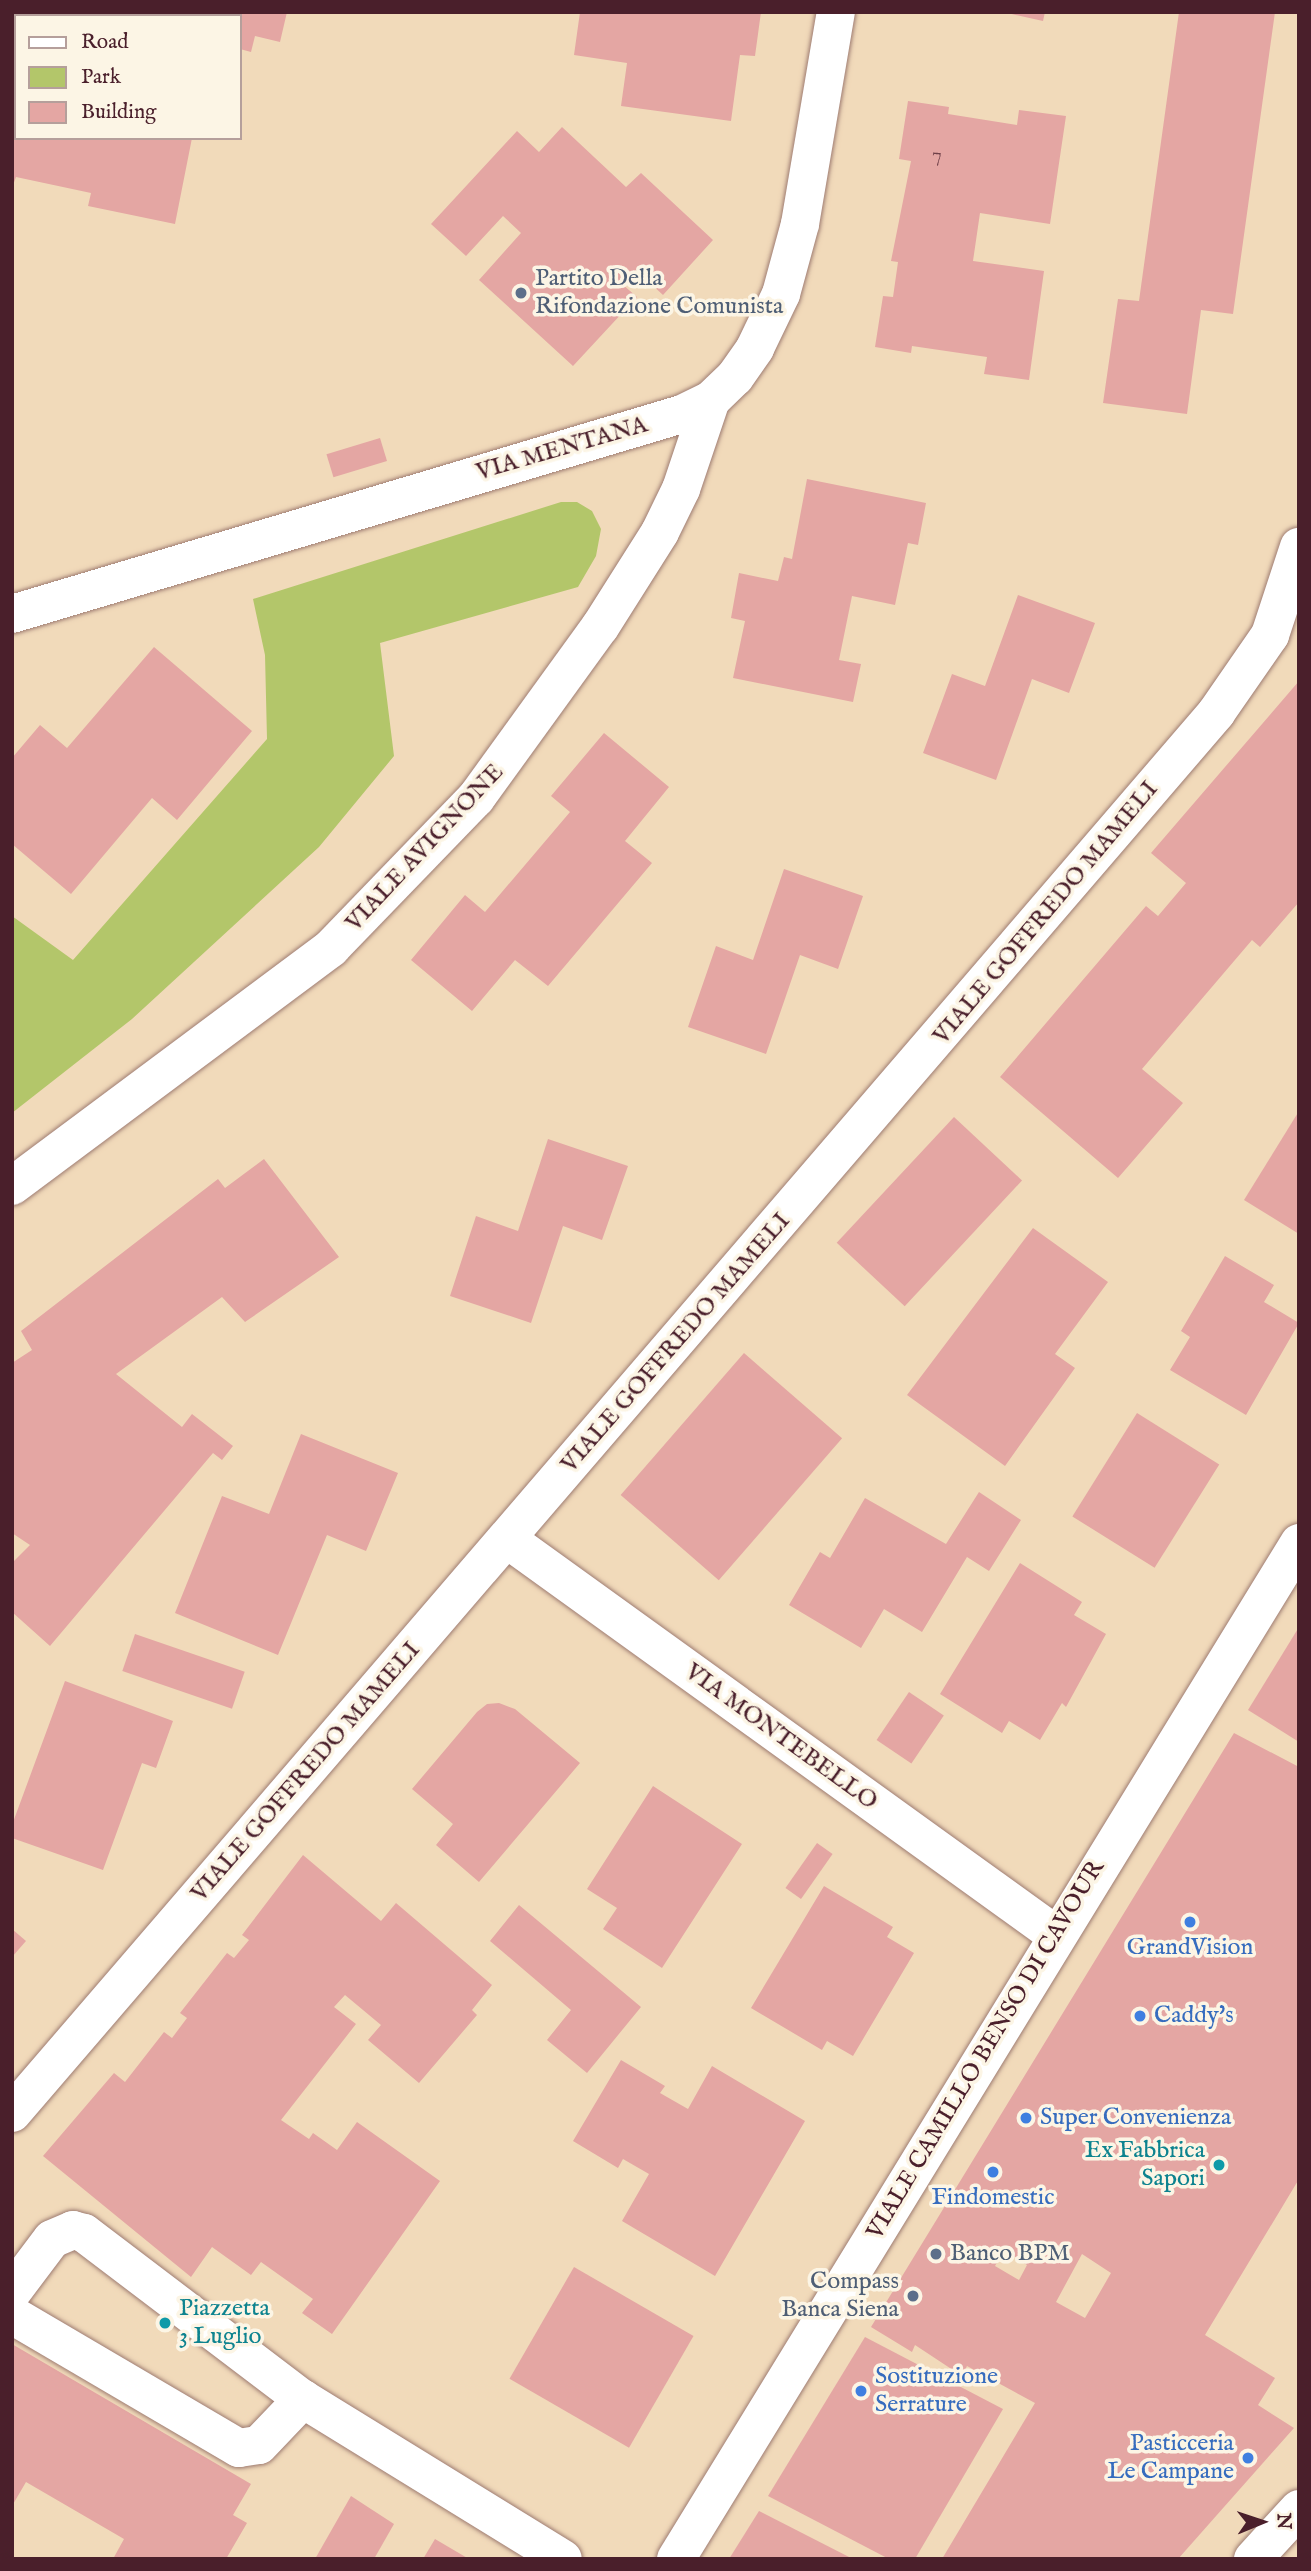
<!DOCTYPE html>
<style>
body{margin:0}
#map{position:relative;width:1311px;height:2571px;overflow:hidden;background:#f1daba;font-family:"IM FELL English",serif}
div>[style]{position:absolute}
.green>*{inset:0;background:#b3c66a}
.building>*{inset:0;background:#e4a6a3;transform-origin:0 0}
.roads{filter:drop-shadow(0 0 2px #9e7c72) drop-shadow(0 0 2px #9e7c72)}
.minor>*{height:38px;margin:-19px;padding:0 19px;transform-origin:19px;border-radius:19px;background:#fff}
.secondary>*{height:38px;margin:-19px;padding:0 19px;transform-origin:19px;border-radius:19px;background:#fff}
.dots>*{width:19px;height:19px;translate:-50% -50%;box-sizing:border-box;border:4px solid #fcf5e5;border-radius:50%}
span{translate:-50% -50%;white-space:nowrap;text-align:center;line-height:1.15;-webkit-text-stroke:7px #fcf5e5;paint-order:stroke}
.number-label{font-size:21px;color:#704149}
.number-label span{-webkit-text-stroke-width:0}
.service-label{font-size:24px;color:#4e5e75}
.left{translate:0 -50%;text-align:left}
.right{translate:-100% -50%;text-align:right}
.street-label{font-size:24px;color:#4a1f2b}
.shop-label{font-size:24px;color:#366cbe}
.culture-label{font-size:24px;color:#0d838f}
.frame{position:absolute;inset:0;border:14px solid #4a1f2b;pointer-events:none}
.legend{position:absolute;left:14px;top:14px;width:228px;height:126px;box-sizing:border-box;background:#fcf5e5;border:2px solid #b59f9b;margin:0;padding:9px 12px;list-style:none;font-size:21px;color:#4a1f2b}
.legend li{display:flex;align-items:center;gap:14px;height:35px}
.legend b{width:35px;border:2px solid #b59f9b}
.north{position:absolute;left:1227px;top:2487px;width:70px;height:70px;-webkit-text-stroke:5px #fcf5e5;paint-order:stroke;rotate:88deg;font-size:19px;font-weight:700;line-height:28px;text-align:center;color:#4a1f2b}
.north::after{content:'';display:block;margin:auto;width:24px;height:32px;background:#4a1f2b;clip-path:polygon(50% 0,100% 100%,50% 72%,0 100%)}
</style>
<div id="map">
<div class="green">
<i style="clip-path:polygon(561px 502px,577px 502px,592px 511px,601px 529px,596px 556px,578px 587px,380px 643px,394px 756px,319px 847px,132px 1019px,12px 1113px,12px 916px,73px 960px,267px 739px,265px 655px,253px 599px)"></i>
</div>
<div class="building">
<i style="clip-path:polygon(95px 12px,287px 12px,280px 42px,255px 36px,251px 52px,240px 49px,240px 16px)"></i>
<i style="clip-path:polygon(580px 12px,761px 12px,755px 56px,740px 55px,731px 121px,621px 106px,627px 63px,574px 55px)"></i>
<i style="clip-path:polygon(1003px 12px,1045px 12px,1043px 21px)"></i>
<i style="clip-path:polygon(1179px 12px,1275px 12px,1233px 314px,1201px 310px,1187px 414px,1103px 403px,1118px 299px,1139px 301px)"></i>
<i style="clip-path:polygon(12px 78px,16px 138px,192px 138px,175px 224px,88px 206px,91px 193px,16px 177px,12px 188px)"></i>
<i style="clip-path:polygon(908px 101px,949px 107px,948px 114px,1017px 125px,1019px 110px,1066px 116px,1050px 224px,980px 213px,973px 261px,1044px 271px,1029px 380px,984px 374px,987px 357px,912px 346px,911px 353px,875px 347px,883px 296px,893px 297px,898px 262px,891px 261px,911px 161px,899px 159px)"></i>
<i style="clip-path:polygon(562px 127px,626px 187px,641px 173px,713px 240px,663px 295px,636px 270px,622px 284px,637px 297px,573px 366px,479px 280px,521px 233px,503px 216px,466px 256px,431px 224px,517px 131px,539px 152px)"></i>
<i style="left:380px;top:438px;width:24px;height:56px;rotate:73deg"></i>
<i style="clip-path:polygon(807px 479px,926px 503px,918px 545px,908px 543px,895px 605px,852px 596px,839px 660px,861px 664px,853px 702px,733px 678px,745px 621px,731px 618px,739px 573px,778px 581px,784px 557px,792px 559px)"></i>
<i style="clip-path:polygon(1018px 595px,1095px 623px,1069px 693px,1032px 679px,996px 780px,923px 753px,952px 674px,985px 686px)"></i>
<i style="clip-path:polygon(154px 647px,252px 731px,177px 820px,152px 798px,71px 894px,12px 844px,12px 758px,40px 725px,67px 748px)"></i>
<i style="clip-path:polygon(1299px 681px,1299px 902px,1260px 947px,1252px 940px,1142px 1069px,1183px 1103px,1118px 1178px,1000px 1077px,1146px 906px,1158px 916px,1186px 883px,1151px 853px)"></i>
<i style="clip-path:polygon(604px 733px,669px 787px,625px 841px,652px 863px,548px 986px,515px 960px,472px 1011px,411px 960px,465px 895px,485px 912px,570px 812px,551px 796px)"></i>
<i style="clip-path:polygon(784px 869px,863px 896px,838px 969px,800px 955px,766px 1054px,688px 1027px,716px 946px,753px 960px)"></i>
<i style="clip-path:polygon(1299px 1111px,1299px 1234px,1244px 1200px)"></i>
<i style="left:954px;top:1117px;width:93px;height:172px;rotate:43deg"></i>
<i style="clip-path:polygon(548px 1139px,628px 1166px,602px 1240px,563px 1226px,531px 1323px,450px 1296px,476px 1216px,518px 1231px)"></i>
<i style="clip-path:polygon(264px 1159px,339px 1257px,245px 1322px,222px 1297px,116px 1374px,182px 1427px,192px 1414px,233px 1446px,222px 1460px,213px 1453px,50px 1646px,12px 1612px,12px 1563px,30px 1545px,12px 1533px,12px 1363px,32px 1350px,21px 1331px,218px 1179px,225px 1188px)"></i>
<i style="clip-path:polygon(1033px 1228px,1108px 1282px,1055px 1354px,1075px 1368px,1005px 1466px,907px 1395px)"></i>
<i style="clip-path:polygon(1225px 1256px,1274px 1285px,1264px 1302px,1299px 1323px,1246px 1415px,1170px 1370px,1190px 1337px,1181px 1331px)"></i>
<i style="left:744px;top:1353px;width:130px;height:188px;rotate:41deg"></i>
<i style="left:1137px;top:1413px;width:97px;height:122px;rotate:32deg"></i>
<i style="clip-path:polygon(301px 1434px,398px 1473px,366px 1551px,327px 1535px,278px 1655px,175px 1613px,222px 1496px,269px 1514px)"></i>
<i style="clip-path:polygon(979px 1492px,1021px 1520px,989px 1571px,967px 1557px,922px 1632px,884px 1609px,861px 1648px,789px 1605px,820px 1552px,830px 1558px,865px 1498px,946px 1544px)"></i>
<i style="clip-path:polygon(1020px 1563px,1082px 1602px,1074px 1615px,1106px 1634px,1066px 1707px,1062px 1703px,1040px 1740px,1009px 1721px,1002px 1733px,940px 1694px)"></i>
<i style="clip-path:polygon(1299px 1627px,1299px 1742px,1248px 1710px)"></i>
<i style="left:135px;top:1634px;width:116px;height:39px;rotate:19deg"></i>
<i style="clip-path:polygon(65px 1681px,173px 1721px,156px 1768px,142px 1763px,103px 1870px,12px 1838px,12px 1825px)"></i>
<i style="left:909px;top:1692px;width:42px;height:58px;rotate:34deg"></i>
<i style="clip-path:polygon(499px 1703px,515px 1709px,580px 1763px,479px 1882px,436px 1845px,453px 1824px,412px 1789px,477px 1712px,487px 1704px)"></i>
<i style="clip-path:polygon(evenodd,1234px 1733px,1299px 1767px,1299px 2179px,1205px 2335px,1275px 2378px,1258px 2405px,1294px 2428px,1178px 2559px,942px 2559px,1035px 2403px,967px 2366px,962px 2376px,915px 2345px,912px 2352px,871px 2327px,1234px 1733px,1004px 2250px,1027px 2265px,1019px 2280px,995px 2266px,1004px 2250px,1234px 1733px,1082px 2254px,1111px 2273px,1085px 2318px,1056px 2302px,1082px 2254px)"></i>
<i style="clip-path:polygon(653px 1786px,742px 1844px,662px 1968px,603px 1929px,617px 1908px,587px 1889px)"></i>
<i style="left:817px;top:1843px;width:19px;height:55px;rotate:35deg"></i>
<i style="clip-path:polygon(303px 1855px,381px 1921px,396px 1903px,492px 1985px,472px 2010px,477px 2015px,419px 2083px,368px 2040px,381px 2025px,345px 1995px,334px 2007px,356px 2024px,281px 2120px,309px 2139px,313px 2133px,337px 2150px,357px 2122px,440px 2181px,332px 2334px,302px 2313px,313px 2299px,261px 2262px,251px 2275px,212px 2247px,191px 2277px,43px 2156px,114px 2073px,125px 2082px,164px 2032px,172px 2038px,187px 2018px,180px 2013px,227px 1953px,234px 1958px,249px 1940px,242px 1935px)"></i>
<i style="clip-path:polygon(824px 1886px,893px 1927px,887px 1937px,914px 1953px,853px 2056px,827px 2041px,822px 2050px,751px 2008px)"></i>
<i style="clip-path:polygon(519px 1905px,641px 2007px,587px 2073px,547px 2040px,571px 2010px,490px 1941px)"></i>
<i style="clip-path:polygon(12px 1929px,26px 1941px,12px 1957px)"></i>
<i style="clip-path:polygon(621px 2060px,665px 2086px,660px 2093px,688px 2109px,712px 2066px,805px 2121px,715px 2276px,622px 2221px,649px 2174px,623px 2159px,618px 2168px,573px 2141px)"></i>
<i style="left:574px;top:2267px;width:138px;height:129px;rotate:30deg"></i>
<i style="clip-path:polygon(865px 2337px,1003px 2409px,915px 2559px,889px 2559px,768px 2496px)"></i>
<i style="clip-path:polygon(12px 2344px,251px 2484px,233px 2515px,247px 2523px,226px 2559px,113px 2559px,124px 2539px,26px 2482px,12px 2506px)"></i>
<i style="clip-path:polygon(351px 2496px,394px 2524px,374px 2559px,315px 2559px)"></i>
<i style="clip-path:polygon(759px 2511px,853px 2559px,729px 2559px)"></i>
<i style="clip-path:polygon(435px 2539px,469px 2559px,423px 2559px)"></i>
</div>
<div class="roads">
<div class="minor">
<i style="left:12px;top:614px;width:699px;rotate:-16.62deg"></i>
<i style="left:682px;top:414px;width:32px;rotate:-26deg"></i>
<i style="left:711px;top:400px;width:33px;rotate:-44deg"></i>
<i style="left:735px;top:377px;width:35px;rotate:-55deg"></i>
<i style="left:755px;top:348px;width:60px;rotate:-64.3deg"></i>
<i style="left:781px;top:294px;width:73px;rotate:-74.8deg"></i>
<i style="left:800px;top:224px;width:215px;rotate:-80.4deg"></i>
<i style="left:12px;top:1186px;width:398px;rotate:-36.7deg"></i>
<i style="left:331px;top:948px;width:209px;rotate:-46deg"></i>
<i style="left:476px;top:798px;width:211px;rotate:-54.1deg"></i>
<i style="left:600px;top:627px;width:112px;rotate:-57.7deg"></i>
<i style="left:660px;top:532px;width:48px;rotate:-64deg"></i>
<i style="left:681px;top:489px;width:94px;rotate:-71.4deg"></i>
<i style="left:507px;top:1539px;width:677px;rotate:35.8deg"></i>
<i style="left:12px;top:2113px;width:1847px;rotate:-49.3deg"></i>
<i style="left:1216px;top:713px;width:95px;rotate:-55.3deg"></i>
<i style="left:1270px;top:635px;width:93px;rotate:-71.8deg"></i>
<i style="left:12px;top:2292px;width:66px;rotate:-53deg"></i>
<i style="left:52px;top:2239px;width:23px;rotate:-23deg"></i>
<i style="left:73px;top:2230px;width:11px;rotate:15deg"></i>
<i style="left:84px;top:2233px;width:275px;rotate:37.2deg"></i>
<i style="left:303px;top:2399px;width:305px;rotate:31.6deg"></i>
<i style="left:12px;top:2315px;width:263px;rotate:30.4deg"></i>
<i style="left:239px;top:2448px;width:20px;rotate:-9deg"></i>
<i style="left:259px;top:2445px;width:64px;rotate:-46.3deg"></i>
<i style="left:1253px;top:2559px;width:68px;rotate:-47.4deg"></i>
</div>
<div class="secondary">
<i style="left:676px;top:2559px;width:1192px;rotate:-58.48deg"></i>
</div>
</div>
<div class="dots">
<i style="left:521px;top:293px;background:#5c6f8a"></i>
<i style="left:1190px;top:1922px;background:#3f7fe0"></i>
<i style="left:1140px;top:2016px;background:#3f7fe0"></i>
<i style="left:1026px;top:2118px;background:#3f7fe0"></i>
<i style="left:1219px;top:2165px;background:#0f9aa8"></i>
<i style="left:993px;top:2172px;background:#3f7fe0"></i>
<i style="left:936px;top:2254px;background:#5c6f8a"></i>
<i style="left:913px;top:2296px;background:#5c6f8a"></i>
<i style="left:165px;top:2323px;background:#0f9aa8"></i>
<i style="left:861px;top:2391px;background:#3f7fe0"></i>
<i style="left:1248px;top:2458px;background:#3f7fe0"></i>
</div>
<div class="number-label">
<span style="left:937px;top:156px">7</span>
</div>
<div class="service-label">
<span class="left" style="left:535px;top:293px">Partito Della<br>Rifondazione Comunista</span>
<span class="left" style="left:950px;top:2254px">Banco BPM</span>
<span class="right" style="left:899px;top:2296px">Compass<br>Banca Siena</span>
</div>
<div class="street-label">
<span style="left:562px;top:449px;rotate:-16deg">VIA MENTANA</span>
<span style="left:425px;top:848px;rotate:-47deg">VIALE AVIGNONE</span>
<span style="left:1046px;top:913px;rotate:-50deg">VIALE GOFFREDO MAMELI</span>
<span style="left:676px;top:1343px;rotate:-49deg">VIALE GOFFREDO MAMELI</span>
<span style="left:781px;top:1737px;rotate:36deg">VIA MONTEBELLO</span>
<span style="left:306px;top:1772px;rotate:-49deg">VIALE GOFFREDO MAMELI</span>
<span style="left:986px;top:2050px;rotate:-59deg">VIALE CAMILLO BENSO DI CAVOUR</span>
</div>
<div class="shop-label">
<span style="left:1190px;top:1948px">GrandVision</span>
<span class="left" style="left:1154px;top:2016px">Caddy's</span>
<span class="left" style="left:1040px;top:2118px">Super Convenienza</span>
<span style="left:993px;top:2198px">Findomestic</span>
<span class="left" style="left:875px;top:2391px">Sostituzione<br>Serrature</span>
<span class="right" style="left:1234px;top:2458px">Pasticceria<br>Le Campane</span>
</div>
<div class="culture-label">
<span class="right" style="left:1205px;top:2165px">Ex Fabbrica<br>Sapori</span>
<span class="left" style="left:179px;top:2323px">Piazzetta<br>3 Luglio</span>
</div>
<div class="frame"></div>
<ul class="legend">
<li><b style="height:9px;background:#fff"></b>Road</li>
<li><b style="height:19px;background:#b3c66a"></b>Park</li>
<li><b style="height:19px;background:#e4a6a3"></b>Building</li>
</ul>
<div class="north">N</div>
</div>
